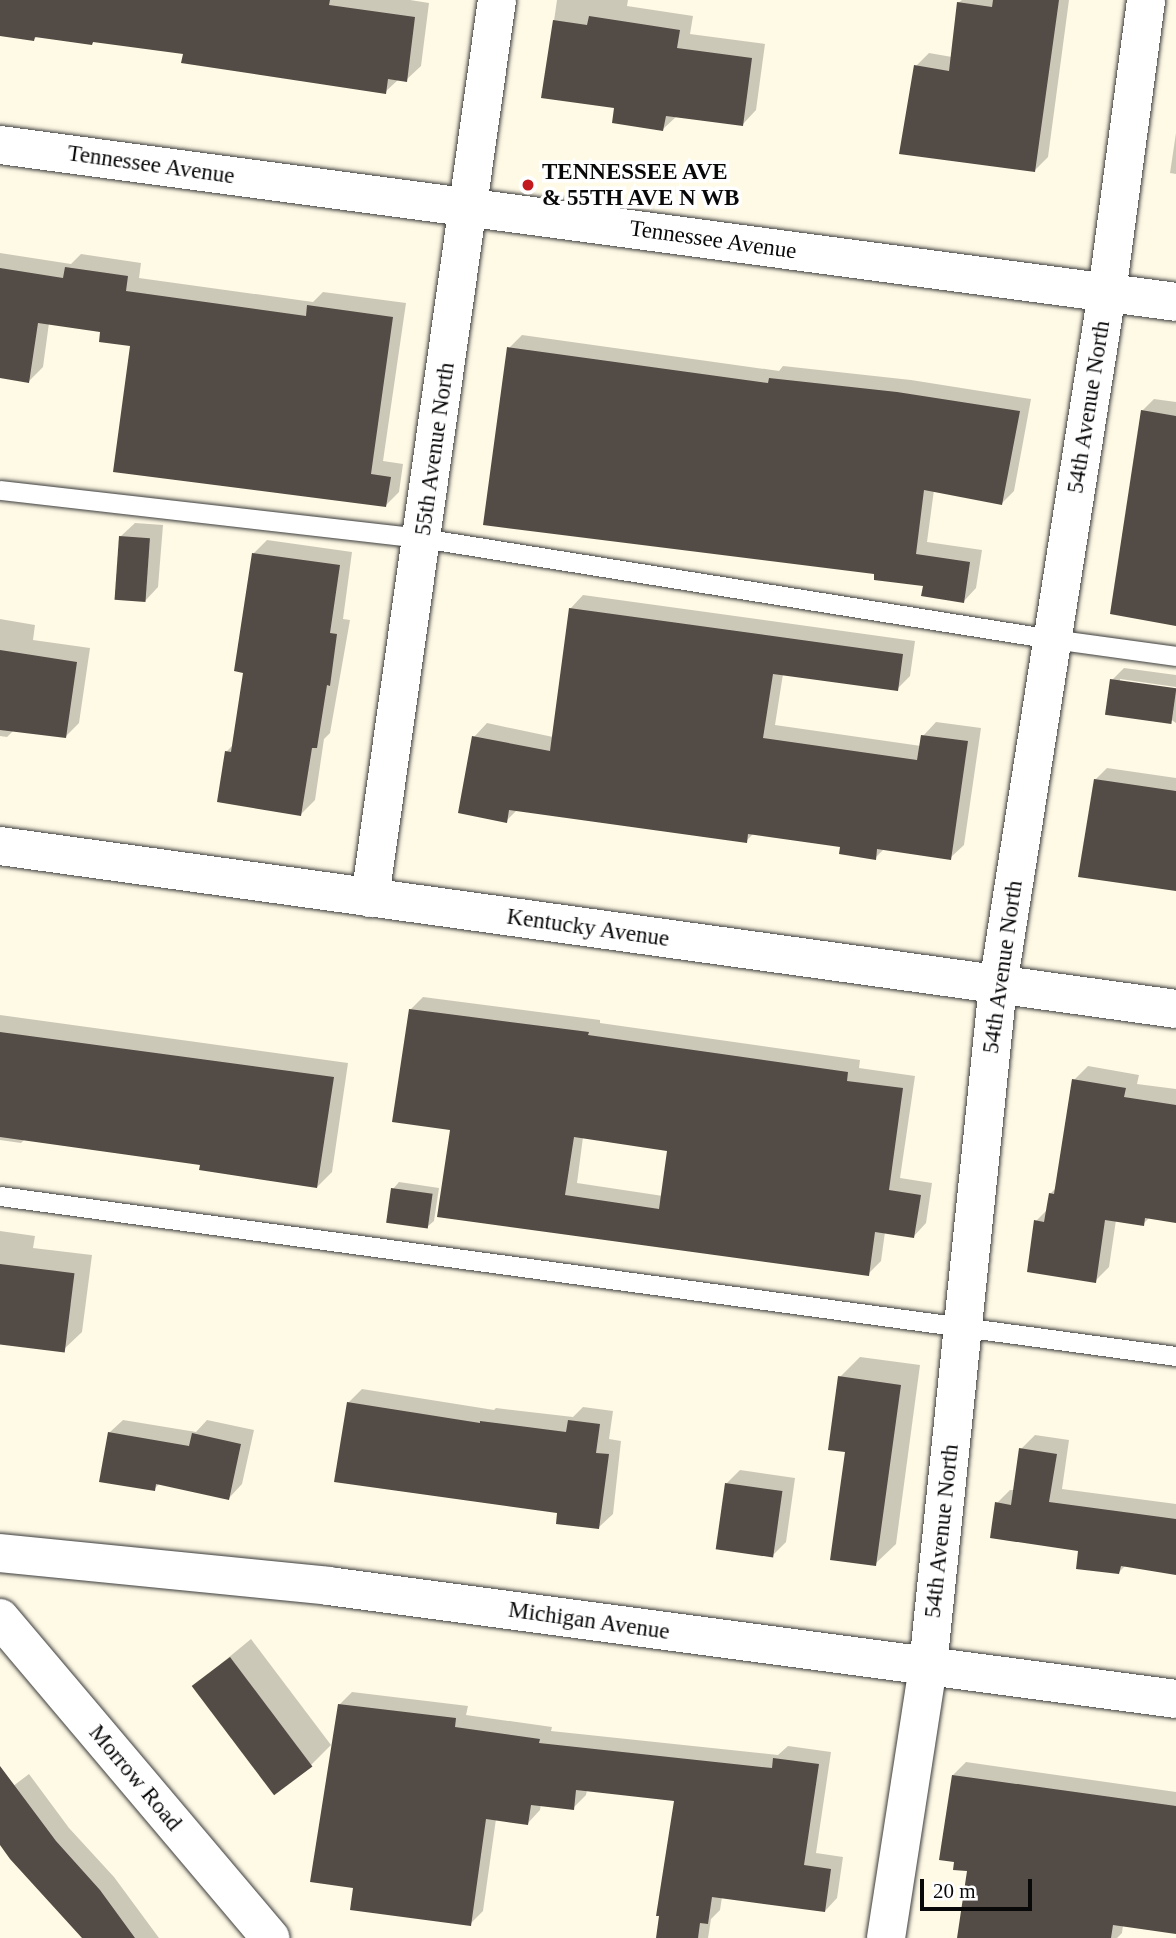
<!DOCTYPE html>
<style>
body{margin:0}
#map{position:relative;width:1176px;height:1938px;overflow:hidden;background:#fffae6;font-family:Georgia,serif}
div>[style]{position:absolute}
.shadow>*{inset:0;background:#0003}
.building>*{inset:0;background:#534b45;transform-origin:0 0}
.roads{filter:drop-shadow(0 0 2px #3c3c3c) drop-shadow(0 0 2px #3c3c3c)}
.service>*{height:19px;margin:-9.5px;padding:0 9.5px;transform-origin:9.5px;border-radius:9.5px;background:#fff}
.minor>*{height:38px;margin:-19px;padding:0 19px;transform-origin:19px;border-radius:19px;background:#fff}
.tertiary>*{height:38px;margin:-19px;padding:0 19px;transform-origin:19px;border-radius:19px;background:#fff}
.dots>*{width:19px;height:19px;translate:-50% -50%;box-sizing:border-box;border:4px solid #fff;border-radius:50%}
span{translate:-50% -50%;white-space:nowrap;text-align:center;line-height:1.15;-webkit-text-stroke:7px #fff;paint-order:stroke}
.street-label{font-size:23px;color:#090909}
.poi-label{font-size:23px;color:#090909;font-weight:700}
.left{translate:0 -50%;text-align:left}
.scale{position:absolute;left:920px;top:1879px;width:112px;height:32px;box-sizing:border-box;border:4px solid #090909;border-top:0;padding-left:9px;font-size:21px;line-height:24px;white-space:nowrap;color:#090909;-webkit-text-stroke:5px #fff;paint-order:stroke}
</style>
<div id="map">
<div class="shadow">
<i style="clip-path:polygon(0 0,410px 0,429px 3px,421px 66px,406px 80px,399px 79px,385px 92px,185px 52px,95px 40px,92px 43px,38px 36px,34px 39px,0 35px)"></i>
<i style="clip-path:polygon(557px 0,628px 0,627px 6px,693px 16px,690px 34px,765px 44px,756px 110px,743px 124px,677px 116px,663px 129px,616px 107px,543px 97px)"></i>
<i style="clip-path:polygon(962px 0,1069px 0,1048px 157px,1035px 170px,916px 66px,929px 53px,952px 57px,958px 3px)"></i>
<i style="clip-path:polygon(1176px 133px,1176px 174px,1170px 173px)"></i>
<i style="clip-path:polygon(0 253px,71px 264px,81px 254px,141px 263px,139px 278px,313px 302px,323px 292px,406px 303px,383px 461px,403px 464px,399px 492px,385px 506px,132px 345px,102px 330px,49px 323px,43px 367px,29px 381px,0 377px)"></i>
<i style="clip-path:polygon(522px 335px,779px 371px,783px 366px,911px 380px,1031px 399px,1014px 491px,1001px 504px,934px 490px,927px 542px,982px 550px,976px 588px,964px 601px,925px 584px,876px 573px,509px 348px)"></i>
<i style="clip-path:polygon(1154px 399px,1176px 402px,1176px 623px,1142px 411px)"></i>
<i style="clip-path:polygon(135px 523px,163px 525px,158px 587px,145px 601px,121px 536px)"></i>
<i style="clip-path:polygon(267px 540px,352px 552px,343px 619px,350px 620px,330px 733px,324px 739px,315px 800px,301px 814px,226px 752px,233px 745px,245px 671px,254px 553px)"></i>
<i style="clip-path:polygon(583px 595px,915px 641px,910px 676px,897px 689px,783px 674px,775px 725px,921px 746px,923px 736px,936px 722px,981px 728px,964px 845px,950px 858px,884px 849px,875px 858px,842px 846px,754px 833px,746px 841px,518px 809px,506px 821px,474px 737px,487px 723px,553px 737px,570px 609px)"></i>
<i style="clip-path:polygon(0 619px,35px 625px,33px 640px,90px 648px,79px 723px,65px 737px,14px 730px,7px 737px,0 736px)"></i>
<i style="clip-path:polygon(1124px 668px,1176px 675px,1176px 687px,1120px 679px,1120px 682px,1176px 690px,1176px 723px,1112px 680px)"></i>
<i style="clip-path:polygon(1107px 768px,1176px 778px,1176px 890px,1095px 780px)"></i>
<i style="clip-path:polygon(evenodd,423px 997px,600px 1020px,600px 1023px,860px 1060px,859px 1068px,915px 1076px,900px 1178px,932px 1183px,926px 1223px,914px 1236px,885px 1232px,881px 1261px,868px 1274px,439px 1215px,452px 1128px,410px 1010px,423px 997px,583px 1137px,669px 1149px,663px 1196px,577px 1183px,583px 1137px)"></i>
<i style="clip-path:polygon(0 1015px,348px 1063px,332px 1172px,317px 1187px,202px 1163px,25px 1139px,21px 1143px,0 1140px)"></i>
<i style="clip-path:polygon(1088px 1066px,1139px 1075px,1137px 1084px,1176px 1089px,1176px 1222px,1150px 1217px,1143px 1224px,1116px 1220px,1109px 1267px,1095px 1281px,1036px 1221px,1048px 1209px,1050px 1194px,1057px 1187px,1074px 1080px)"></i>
<i style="clip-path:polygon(399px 1182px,439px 1188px,434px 1221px,427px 1227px,393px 1189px)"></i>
<i style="clip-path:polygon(0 1231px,35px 1236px,33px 1248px,92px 1255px,82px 1332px,63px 1350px,0 1342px)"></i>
<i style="clip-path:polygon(860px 1357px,920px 1365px,896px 1544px,875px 1564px,840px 1377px)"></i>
<i style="clip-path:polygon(362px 1389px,494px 1410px,496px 1408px,573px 1417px,583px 1407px,613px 1411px,609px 1439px,621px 1441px,613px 1514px,599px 1527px,559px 1511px,348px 1403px)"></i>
<i style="clip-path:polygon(123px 1420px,196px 1432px,207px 1420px,254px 1430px,242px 1484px,229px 1498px,160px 1483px,154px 1489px,109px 1433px)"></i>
<i style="clip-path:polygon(1035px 1435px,1069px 1440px,1062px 1489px,1176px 1504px,1176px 1573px,1126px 1565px,1119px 1572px,997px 1503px,1010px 1490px,1015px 1490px,1021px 1449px)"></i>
<i style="clip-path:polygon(740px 1470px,795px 1478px,786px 1542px,772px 1556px,726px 1484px)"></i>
<i style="clip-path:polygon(251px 1639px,331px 1745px,311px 1765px,274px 1793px,194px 1686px)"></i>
<i style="clip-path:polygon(352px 1692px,468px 1706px,466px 1715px,552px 1727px,551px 1731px,778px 1755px,788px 1746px,831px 1752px,816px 1853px,843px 1857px,837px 1898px,825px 1911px,722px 1897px,720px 1910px,711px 1919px,708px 1938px,658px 1938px,676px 1800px,587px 1790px,586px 1795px,573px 1808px,541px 1804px,540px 1810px,528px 1823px,496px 1819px,483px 1911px,470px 1924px,355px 1887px,339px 1705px)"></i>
<i style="clip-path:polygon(966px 1762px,1176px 1792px,1176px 1932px,1123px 1925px,1122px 1933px,1117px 1938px,959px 1938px,969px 1870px,953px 1775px)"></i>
<i style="clip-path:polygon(29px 1774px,69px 1828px,114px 1877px,159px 1938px,84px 1938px,0 1843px,0 1796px)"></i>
</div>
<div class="building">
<i style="clip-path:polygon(0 0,330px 0,329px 5px,415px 17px,407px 82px,388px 79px,386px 94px,181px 63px,183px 54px,93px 42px,92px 45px,35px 37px,34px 41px,0 36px)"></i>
<i style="clip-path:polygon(993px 0,1059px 0,1035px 172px,899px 154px,914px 65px,949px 71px,957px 2px,992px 7px)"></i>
<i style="clip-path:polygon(589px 16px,680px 30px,677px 48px,752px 58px,743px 126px,666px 116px,663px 131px,612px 123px,614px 108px,541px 98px,553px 20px,587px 25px)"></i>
<i style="clip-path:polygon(65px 267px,128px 276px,126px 291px,306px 316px,307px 305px,393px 317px,371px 474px,391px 477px,386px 507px,113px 472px,130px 346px,99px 342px,100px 332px,38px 323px,29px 383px,0 378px,0 268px,63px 278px)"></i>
<i style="clip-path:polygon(507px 347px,768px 383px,769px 378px,897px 392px,1020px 411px,1002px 505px,924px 490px,916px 554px,970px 562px,964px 603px,921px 596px,923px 586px,874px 580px,874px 574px,483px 525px)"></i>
<i style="clip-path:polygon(1141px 410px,1176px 416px,1176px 626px,1110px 614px)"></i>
<i style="left:119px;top:536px;width:31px;height:64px;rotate:4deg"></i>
<i style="clip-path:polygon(252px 553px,340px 565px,330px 633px,337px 634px,330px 686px,327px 685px,317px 748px,312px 748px,301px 816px,217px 802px,225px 751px,231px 752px,243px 673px,234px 671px)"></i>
<i style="clip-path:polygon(569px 608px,903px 654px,898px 691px,773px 674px,763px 738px,917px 760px,921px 735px,968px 741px,951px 860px,877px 849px,876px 860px,839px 854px,840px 847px,748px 834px,747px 843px,509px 810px,507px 823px,458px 813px,472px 736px,550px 751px)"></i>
<i style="clip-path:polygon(0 650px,77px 662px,66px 738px,0 730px)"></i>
<i style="left:1110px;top:679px;width:67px;height:36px;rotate:8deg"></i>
<i style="clip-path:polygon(1094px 779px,1176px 791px,1176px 891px,1078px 877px)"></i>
<i style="clip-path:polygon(evenodd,409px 1009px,589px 1032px,588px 1035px,848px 1072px,847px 1081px,903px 1088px,889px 1190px,921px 1195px,914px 1238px,875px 1232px,869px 1276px,437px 1217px,450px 1130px,392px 1122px,409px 1009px,574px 1137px,667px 1151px,659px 1209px,565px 1195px,574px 1137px)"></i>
<i style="clip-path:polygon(0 1032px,334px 1077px,317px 1188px,199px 1170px,200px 1165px,0 1137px)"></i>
<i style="clip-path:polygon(1072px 1079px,1126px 1088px,1124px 1097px,1176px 1105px,1176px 1223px,1145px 1218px,1144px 1226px,1105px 1220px,1096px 1283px,1027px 1272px,1034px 1220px,1044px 1222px,1049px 1193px,1054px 1194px)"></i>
<i style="left:391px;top:1188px;width:42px;height:35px;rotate:8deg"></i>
<i style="left:0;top:1264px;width:75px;height:80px;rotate:7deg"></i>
<i style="clip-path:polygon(838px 1376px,901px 1385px,876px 1566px,830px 1560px,845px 1452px,828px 1450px)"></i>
<i style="clip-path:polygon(347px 1402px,480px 1423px,480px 1421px,566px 1432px,568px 1420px,600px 1424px,596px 1453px,609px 1454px,599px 1529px,556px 1524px,557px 1513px,334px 1482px)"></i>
<i style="clip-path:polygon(108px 1432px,189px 1446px,192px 1433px,241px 1444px,229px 1500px,156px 1484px,155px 1491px,99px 1482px)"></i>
<i style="clip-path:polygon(1019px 1448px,1057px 1454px,1049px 1502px,1176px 1519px,1176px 1575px,1121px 1566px,1119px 1574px,1076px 1569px,1078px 1551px,990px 1538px,995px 1502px,1011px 1505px)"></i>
<i style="left:725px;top:1483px;width:58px;height:67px;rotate:8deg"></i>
<i style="left:230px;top:1657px;width:137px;height:48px;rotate:53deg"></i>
<i style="clip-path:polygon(338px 1704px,456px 1718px,455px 1727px,540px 1739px,539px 1743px,772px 1768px,773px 1758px,819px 1764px,804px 1865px,831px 1869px,825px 1912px,712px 1897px,708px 1924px,700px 1923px,698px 1938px,656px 1938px,659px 1916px,656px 1916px,674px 1801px,576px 1790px,574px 1810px,531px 1805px,528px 1825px,486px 1819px,471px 1926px,350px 1910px,353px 1888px,310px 1882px)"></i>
<i style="clip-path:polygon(0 1766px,56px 1841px,100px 1890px,135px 1938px,82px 1938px,10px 1859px,0 1845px)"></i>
<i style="clip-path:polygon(952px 1775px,1176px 1806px,1176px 1934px,1113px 1925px,1111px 1938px,957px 1938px,967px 1871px,953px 1870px,954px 1862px,939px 1860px)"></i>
</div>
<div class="roads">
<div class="service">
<i style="left:0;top:490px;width:425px;rotate:6.5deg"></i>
<i style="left:422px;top:538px;width:638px;rotate:9.11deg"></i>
<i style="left:1052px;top:639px;width:125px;rotate:7.8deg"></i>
<i style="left:0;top:1196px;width:1187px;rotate:7.75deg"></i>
</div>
<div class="minor">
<i style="left:0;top:846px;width:1187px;rotate:7.89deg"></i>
<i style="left:370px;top:898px;width:907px;rotate:-81.95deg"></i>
<i style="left:0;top:1553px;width:330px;rotate:5.7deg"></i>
<i style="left:328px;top:1586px;width:855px;rotate:7.59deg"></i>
<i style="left:886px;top:1938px;width:275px;rotate:-81.2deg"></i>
<i style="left:928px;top:1666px;width:685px;rotate:-84.13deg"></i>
<i style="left:998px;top:985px;width:701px;rotate:-81.05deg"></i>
<i style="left:1107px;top:293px;width:296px;rotate:-82.4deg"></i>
</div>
<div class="tertiary">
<i style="left:0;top:145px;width:1186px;rotate:7.6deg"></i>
<i style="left:0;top:1618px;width:419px;rotate:49.8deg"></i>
</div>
</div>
<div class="dots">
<i style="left:528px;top:185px;background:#c3181e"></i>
</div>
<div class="street-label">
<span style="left:151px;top:165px;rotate:8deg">Tennessee Avenue</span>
<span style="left:713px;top:240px;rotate:8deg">Tennessee Avenue</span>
<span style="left:1089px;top:407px;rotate:-81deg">54th Avenue North</span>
<span style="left:435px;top:449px;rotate:-82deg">55th Avenue North</span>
<span style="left:588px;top:928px;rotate:8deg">Kentucky Avenue</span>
<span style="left:1003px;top:967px;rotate:-82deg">54th Avenue North</span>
<span style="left:942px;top:1531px;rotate:-84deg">54th Avenue North</span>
<span style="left:589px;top:1621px;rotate:8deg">Michigan Avenue</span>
<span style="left:135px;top:1778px;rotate:50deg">Morrow Road</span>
</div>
<div class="poi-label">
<span class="left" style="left:542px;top:185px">TENNESSEE AVE<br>&amp; 55TH AVE N WB</span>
</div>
<div class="scale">20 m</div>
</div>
